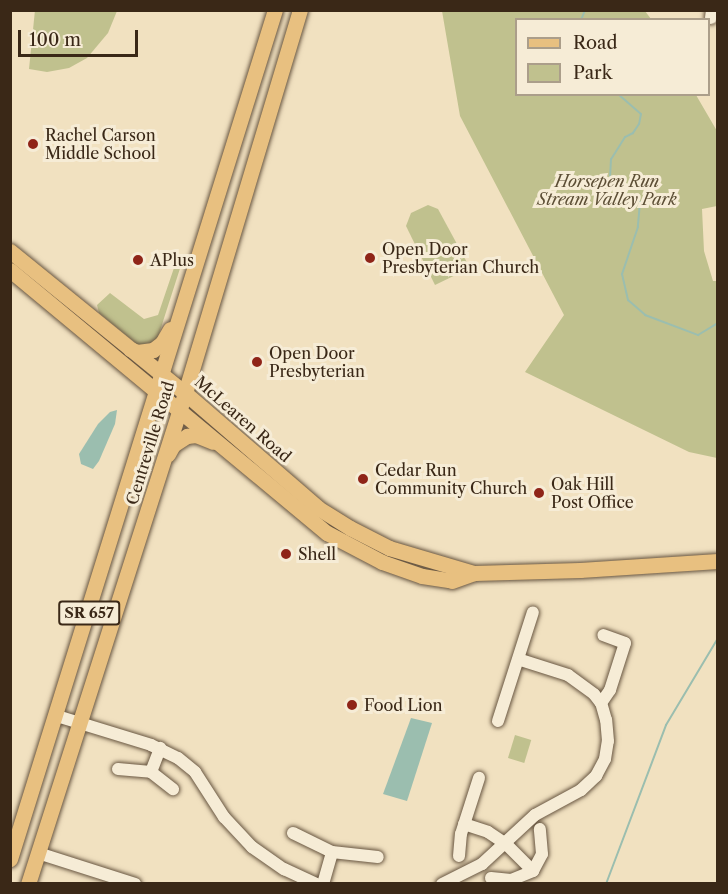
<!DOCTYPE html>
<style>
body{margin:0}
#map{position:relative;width:728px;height:894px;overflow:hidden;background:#f1e1c0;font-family:"Libre Caslon Text",serif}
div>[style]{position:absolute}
.green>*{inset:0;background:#c0c18e;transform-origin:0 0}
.water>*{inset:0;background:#9bbeaf}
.stream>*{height:2px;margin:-1px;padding:0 1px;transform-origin:1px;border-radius:1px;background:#9bbeaf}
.roads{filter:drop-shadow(0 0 2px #685641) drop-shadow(0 0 2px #685641)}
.minor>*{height:12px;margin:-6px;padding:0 6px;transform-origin:6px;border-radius:6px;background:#f6ecd6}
.major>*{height:15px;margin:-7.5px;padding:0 7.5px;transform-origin:7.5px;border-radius:7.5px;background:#e8c080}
.dots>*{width:16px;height:16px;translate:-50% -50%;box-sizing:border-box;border:3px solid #f6ecd6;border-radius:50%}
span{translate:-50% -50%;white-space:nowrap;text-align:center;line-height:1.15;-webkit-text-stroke:6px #f6ecd6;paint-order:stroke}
.shield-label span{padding:2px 4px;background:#f6ecd6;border:2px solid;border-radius:4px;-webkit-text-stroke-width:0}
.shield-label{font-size:15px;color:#3a2817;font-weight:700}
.poi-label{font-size:16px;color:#3a2817}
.left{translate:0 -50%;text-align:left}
.park-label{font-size:16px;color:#5c4e35;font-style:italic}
.street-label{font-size:16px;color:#3a2817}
.frame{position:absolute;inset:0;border:12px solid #3a2817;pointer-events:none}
.legend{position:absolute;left:515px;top:18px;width:195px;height:78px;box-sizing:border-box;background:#f6ecd6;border:2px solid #ab9e8a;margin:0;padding:8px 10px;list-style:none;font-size:18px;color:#3a2817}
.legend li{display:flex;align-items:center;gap:12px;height:30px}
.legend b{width:30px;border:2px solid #ab9e8a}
.scale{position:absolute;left:18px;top:30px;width:120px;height:27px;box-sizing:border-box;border:3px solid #3a2817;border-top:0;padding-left:8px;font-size:18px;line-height:21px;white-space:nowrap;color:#3a2817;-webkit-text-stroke:4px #f6ecd6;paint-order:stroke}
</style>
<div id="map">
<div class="green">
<i style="clip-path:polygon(35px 10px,117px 10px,117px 11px,108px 33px,87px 58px,69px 68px,47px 72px,29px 69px)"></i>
<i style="clip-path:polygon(442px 11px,645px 11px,651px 19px,516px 20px,516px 94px,696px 95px,717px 131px,717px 206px,702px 209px,704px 251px,713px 281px,717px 281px,717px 458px,689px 452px,525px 372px,564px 315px,460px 116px)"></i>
<i style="clip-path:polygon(428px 205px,438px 209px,470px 268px,435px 285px,406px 226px,411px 213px)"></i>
<i style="clip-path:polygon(184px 256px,158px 337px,154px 342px,138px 345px,99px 313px,97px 305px,110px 293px,144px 319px,158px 315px,176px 262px)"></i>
<i style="left:515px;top:735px;width:17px;height:24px;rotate:17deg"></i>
</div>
<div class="water">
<i style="clip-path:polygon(117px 410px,115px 424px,99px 461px,93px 469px,81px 464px,79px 454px,98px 424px,110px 412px)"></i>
<i style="clip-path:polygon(411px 718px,432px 723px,407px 801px,383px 794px)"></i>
</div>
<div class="stream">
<i style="left:581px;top:20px;width:11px;rotate:-68deg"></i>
<i style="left:618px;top:94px;width:30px;rotate:41deg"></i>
<i style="left:641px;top:114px;width:10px;rotate:101deg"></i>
<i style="left:639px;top:124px;width:11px;rotate:124deg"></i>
<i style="left:633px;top:133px;width:9px;rotate:153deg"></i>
<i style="left:625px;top:137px;width:26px;rotate:122deg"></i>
<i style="left:611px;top:159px;width:22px;rotate:93deg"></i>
<i style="left:610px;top:181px;width:9px;rotate:63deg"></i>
<i style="left:614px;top:189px;width:7px;rotate:34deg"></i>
<i style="left:620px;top:193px;width:13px;rotate:9deg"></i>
<i style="left:633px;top:195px;width:10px;rotate:45deg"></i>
<i style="left:640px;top:202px;width:25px;rotate:95deg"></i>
<i style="left:638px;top:227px;width:50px;rotate:108.8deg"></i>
<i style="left:622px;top:274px;width:27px;rotate:77deg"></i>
<i style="left:628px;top:300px;width:23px;rotate:41deg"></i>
<i style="left:645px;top:315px;width:57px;rotate:20.7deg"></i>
<i style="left:698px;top:335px;width:23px;rotate:-31deg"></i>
<i style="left:606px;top:884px;width:170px;rotate:-69.3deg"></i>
<i style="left:666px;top:725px;width:101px;rotate:-59.1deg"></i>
</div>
<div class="roads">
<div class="minor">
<i style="left:711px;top:18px;width:8px;rotate:-83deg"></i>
<i style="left:601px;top:703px;width:16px;rotate:-55deg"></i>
<i style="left:610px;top:690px;width:49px;rotate:-72.3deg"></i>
<i style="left:625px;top:643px;width:23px;rotate:-160deg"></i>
<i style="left:57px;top:716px;width:98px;rotate:17.1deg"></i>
<i style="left:151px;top:745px;width:30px;rotate:26deg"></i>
<i style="left:178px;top:758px;width:22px;rotate:39deg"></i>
<i style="left:195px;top:772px;width:54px;rotate:57.2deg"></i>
<i style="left:224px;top:817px;width:41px;rotate:47deg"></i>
<i style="left:252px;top:847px;width:39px;rotate:35deg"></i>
<i style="left:284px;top:869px;width:35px;rotate:25deg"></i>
<i style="left:498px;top:721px;width:114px;rotate:-72.2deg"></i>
<i style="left:118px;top:769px;width:33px;rotate:5deg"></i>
<i style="left:151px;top:772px;width:28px;rotate:38deg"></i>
<i style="left:151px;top:772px;width:26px;rotate:-69deg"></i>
<i style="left:464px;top:824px;width:25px;rotate:18deg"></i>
<i style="left:488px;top:832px;width:22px;rotate:34deg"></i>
<i style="left:506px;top:844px;width:38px;rotate:45deg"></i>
<i style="left:293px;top:833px;width:43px;rotate:26deg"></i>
<i style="left:332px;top:852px;width:46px;rotate:6.2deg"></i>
<i style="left:38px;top:853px;width:102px;rotate:17.7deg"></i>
<i style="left:459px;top:856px;width:22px;rotate:-85deg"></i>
<i style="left:461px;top:834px;width:59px;rotate:-72.2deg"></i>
<i style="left:491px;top:878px;width:20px;rotate:6deg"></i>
<i style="left:511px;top:880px;width:24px;rotate:-22deg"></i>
<i style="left:533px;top:871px;width:19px;rotate:-62deg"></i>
<i style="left:542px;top:854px;width:25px;rotate:-95deg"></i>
<i style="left:323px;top:884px;width:33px;rotate:-74deg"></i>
<i style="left:442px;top:884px;width:45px;rotate:-26.6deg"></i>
<i style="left:482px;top:864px;width:72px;rotate:-42.8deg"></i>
<i style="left:535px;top:815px;width:52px;rotate:-28.5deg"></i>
<i style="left:581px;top:790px;width:21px;rotate:-43deg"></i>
<i style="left:596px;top:776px;width:19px;rotate:-62deg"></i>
<i style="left:605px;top:759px;width:18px;rotate:-81deg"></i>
<i style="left:608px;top:741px;width:21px;rotate:-95deg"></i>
<i style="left:606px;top:720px;width:18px;rotate:-106deg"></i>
<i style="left:601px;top:703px;width:11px;rotate:-128deg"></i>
<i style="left:594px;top:694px;width:32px;rotate:-144deg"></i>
<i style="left:568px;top:675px;width:52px;rotate:-162.3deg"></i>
</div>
<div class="major">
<i style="left:10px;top:251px;width:225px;rotate:39.1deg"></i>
<i style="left:185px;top:393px;width:176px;rotate:40.8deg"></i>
<i style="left:318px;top:508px;width:38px;rotate:32deg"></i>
<i style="left:350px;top:528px;width:44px;rotate:27.1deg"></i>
<i style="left:389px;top:548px;width:89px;rotate:16.4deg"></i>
<i style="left:474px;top:573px;width:106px;rotate:-1.6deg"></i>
<i style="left:580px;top:570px;width:138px;rotate:-3.7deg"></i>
<i style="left:10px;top:270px;width:412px;rotate:39.7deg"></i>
<i style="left:327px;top:533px;width:62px;rotate:27.8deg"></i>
<i style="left:382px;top:562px;width:42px;rotate:19.3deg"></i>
<i style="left:422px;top:576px;width:30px;rotate:9deg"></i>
<i style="left:452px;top:581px;width:23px;rotate:-20deg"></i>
<i style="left:130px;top:349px;width:8px;rotate:23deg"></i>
<i style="left:137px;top:352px;width:16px;rotate:-7deg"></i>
<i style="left:153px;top:350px;width:11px;rotate:-38deg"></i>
<i style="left:162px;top:343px;width:16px;rotate:-60deg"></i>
<i style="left:168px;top:454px;width:10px;rotate:-61deg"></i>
<i style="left:173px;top:445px;width:17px;rotate:-33deg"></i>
<i style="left:187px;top:436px;width:9px;rotate:-6deg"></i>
<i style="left:196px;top:435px;width:18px;rotate:22deg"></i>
<i style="left:10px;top:859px;width:889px;rotate:-72.67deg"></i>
<i style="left:28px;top:884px;width:515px;rotate:-72.27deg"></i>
<i style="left:185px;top:393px;width:400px;rotate:-73.3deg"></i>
</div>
</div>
<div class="dots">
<i style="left:33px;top:144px;background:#8f2418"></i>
<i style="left:370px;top:258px;background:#8f2418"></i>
<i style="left:138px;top:260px;background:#8f2418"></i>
<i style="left:257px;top:362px;background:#8f2418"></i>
<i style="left:363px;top:479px;background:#8f2418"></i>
<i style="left:539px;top:493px;background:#8f2418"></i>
<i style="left:286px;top:554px;background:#8f2418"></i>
<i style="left:352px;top:705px;background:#8f2418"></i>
</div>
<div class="shield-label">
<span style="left:89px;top:613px">SR 657</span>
</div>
<div class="poi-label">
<span class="left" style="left:45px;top:144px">Rachel Carson<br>Middle School</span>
<span class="left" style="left:382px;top:258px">Open Door<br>Presbyterian Church</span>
<span class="left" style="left:150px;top:260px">APlus</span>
<span class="left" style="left:269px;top:362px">Open Door<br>Presbyterian</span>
<span class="left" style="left:375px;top:479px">Cedar Run<br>Community Church</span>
<span class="left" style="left:551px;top:493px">Oak Hill<br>Post Office</span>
<span class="left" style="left:298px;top:554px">Shell</span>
<span class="left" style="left:364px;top:705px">Food Lion</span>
</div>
<div class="park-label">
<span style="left:607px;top:190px">Horsepen Run<br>Stream Valley Park</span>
</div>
<div class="street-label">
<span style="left:243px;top:419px;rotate:41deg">McLearen Road</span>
<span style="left:150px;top:443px;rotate:-73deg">Centreville Road</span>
</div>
<div class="frame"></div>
<ul class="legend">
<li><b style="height:8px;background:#e8c080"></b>Road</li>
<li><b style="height:16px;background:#c0c18e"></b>Park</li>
</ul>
<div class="scale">100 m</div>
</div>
